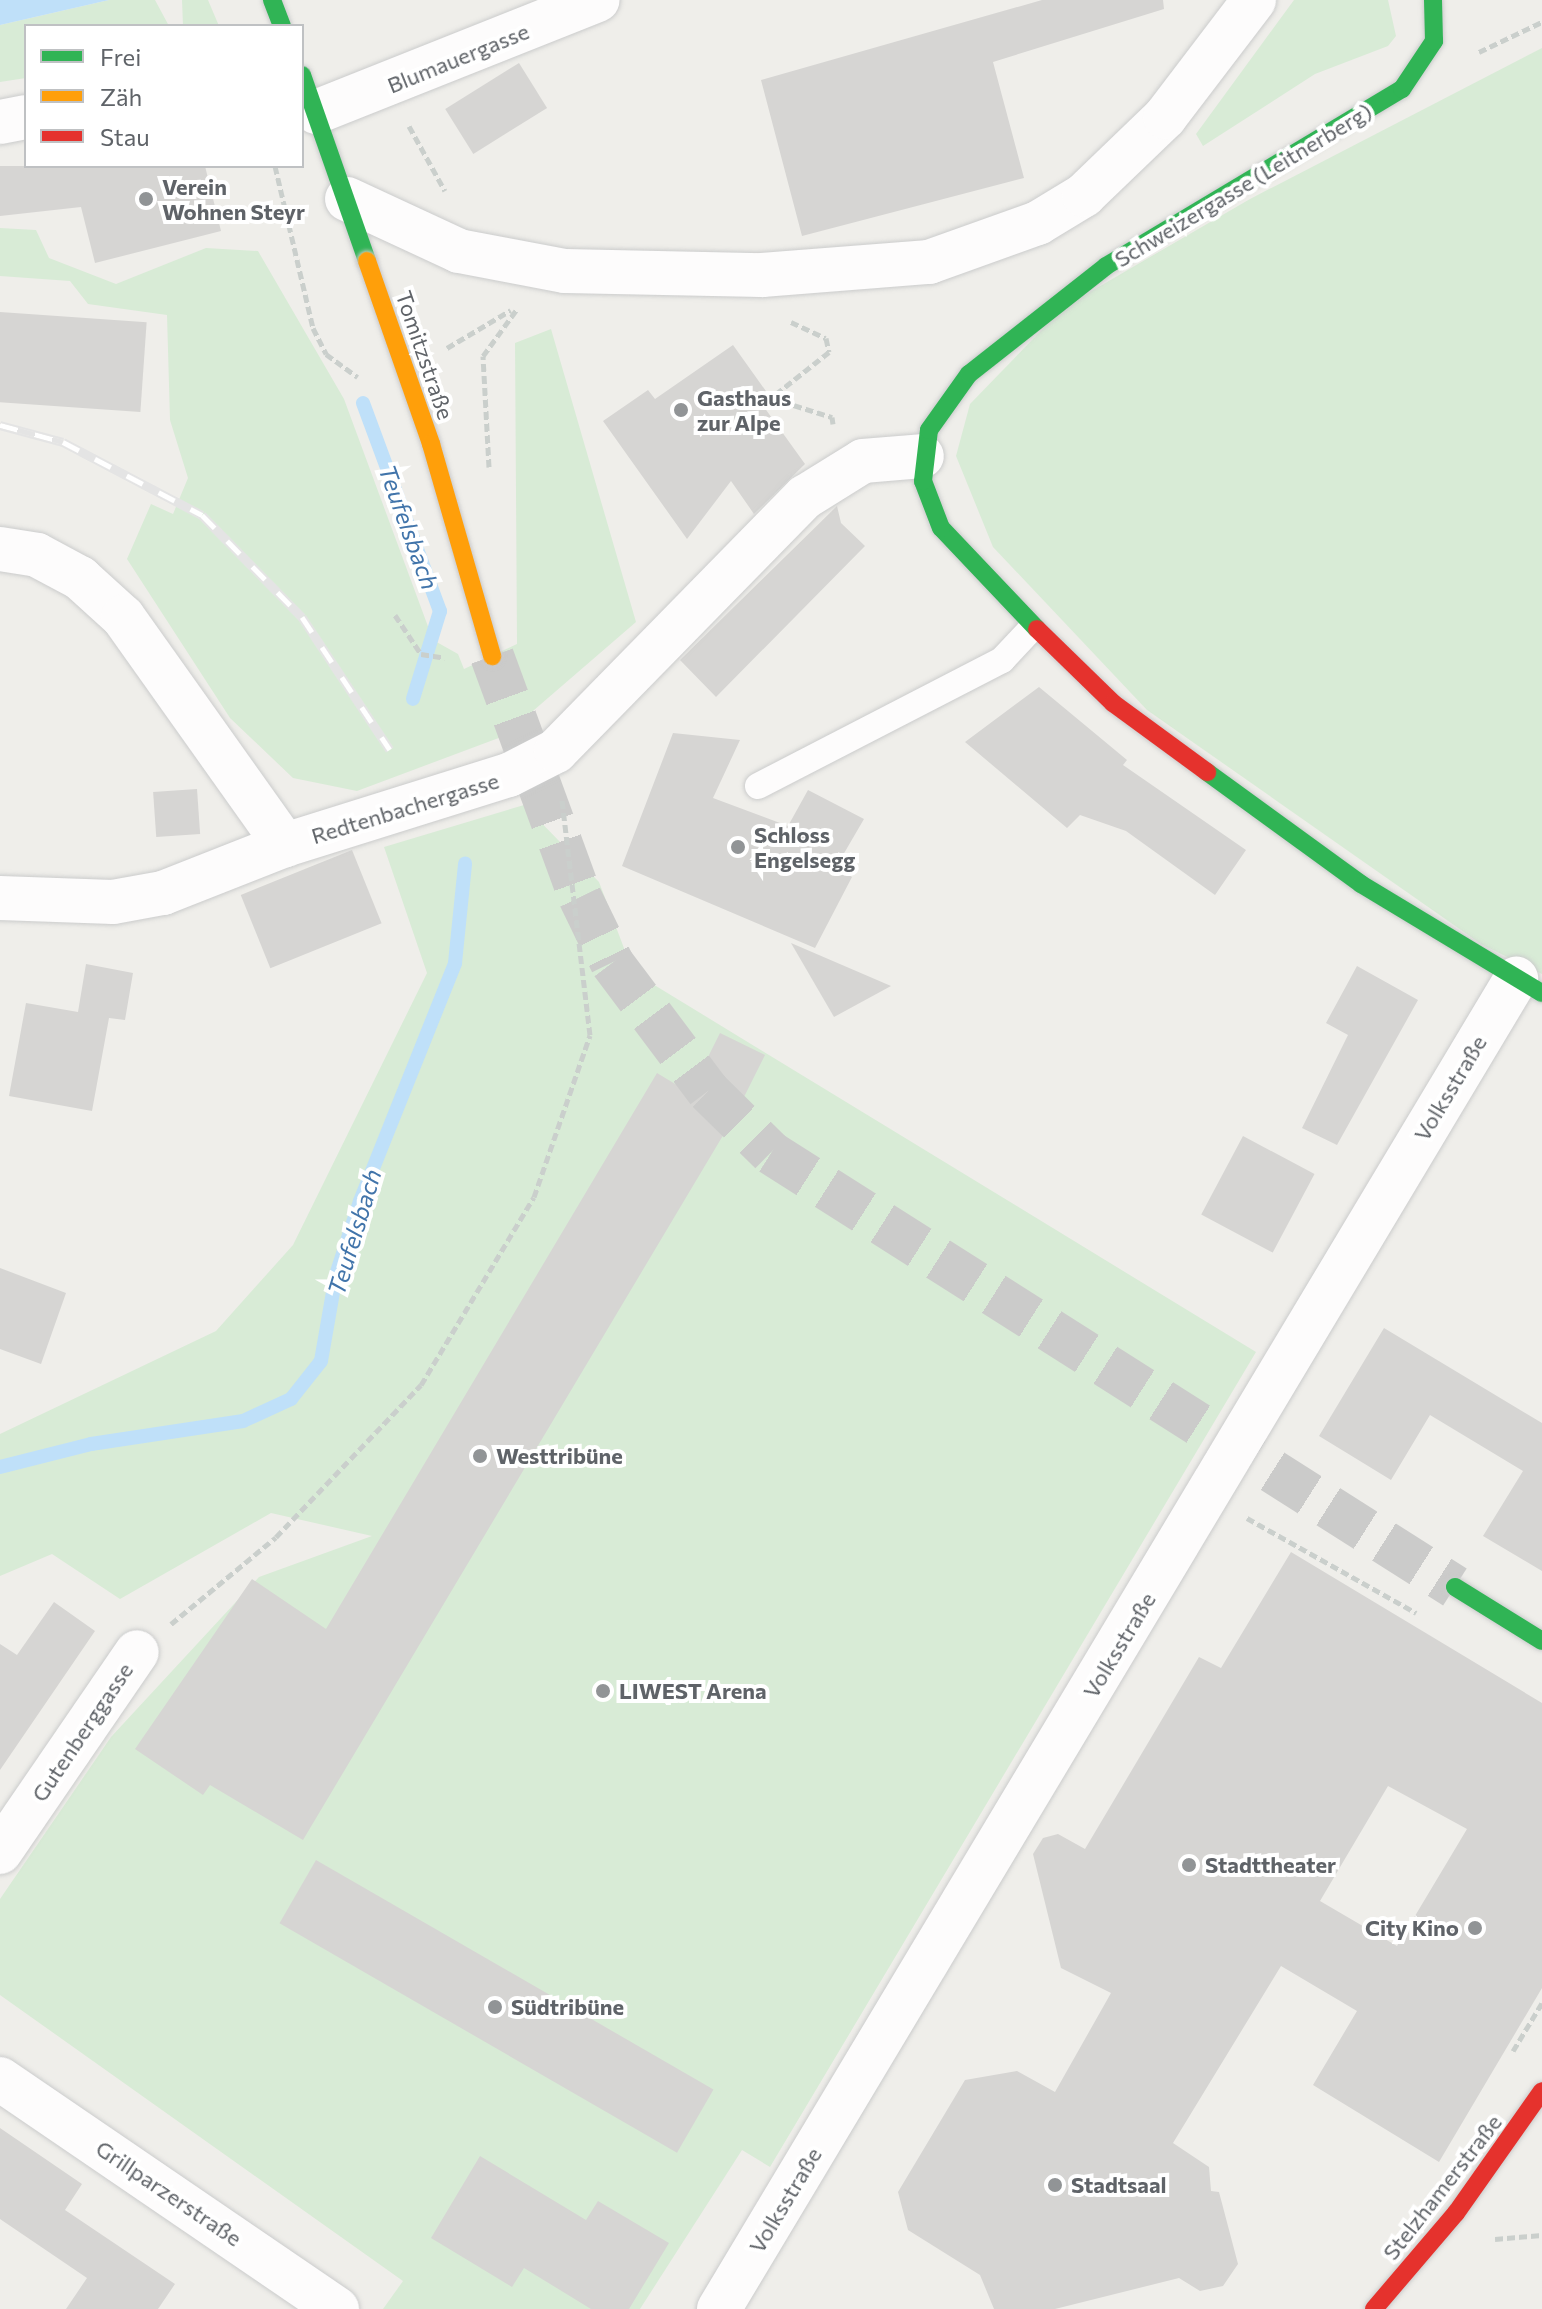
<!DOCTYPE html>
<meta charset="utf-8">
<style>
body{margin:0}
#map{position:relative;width:1542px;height:2309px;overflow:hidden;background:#efeeea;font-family:Commissioner,sans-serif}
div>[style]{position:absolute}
.green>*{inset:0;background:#d8ebd6}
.water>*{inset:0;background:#bfe0f9}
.stream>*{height:14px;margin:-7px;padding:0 7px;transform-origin:7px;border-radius:7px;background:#bfe0f9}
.building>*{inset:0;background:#d6d5d3;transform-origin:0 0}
.secondary-tunnel>*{height:44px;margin-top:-22px;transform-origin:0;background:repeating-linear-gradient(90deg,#cbcbca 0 44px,transparent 0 66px)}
.path>*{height:5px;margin-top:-2.5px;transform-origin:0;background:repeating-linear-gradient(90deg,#cacfcc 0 8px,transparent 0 12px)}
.roads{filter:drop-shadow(0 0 2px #cbcccc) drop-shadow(0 0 2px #cbcccc)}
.lane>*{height:26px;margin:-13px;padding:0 13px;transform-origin:13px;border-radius:13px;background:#fdfcfc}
.street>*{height:44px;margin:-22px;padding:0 22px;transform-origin:22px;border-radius:22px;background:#fdfcfc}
.fast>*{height:18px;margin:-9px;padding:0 9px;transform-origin:9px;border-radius:9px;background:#30b455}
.jam>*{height:18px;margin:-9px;padding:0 9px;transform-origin:9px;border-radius:9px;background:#e5322d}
.rail>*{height:9px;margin-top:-4.5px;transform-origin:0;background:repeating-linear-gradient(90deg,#fff 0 18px,#e4e4e4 0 36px);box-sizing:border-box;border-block:2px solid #e4e4e4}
.bridges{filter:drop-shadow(0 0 2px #cacacb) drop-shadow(0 0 2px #cacacb)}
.slow-bridge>*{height:18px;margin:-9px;padding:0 9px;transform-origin:9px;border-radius:9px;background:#ff9f0a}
.dots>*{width:22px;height:22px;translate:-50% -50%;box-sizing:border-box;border:4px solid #fff;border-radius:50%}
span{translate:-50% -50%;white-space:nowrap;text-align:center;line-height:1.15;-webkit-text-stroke:8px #fff;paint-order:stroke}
.street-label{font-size:22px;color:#5f6368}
.poi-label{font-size:22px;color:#5f6368;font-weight:700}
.left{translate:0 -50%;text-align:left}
.right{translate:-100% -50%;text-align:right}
.water-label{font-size:24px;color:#4174aa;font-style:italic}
.legend{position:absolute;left:24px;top:24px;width:280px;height:144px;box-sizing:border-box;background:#fff;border:2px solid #bfc1c3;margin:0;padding:10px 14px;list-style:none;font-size:24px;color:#5f6368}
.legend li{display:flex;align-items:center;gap:16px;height:40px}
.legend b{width:40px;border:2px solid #bfc1c3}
</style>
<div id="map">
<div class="green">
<i style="clip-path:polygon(109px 0,155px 0,169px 26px,26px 26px,26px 78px,0 82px,0 25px)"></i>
<i style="clip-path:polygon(182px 0,208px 0,219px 26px,183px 26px)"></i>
<i style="clip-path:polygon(1294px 0,1388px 0,1396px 36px,1388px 46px,1315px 74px,1203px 146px,1196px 134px)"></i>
<i style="clip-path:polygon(1542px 48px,1542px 974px,1481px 944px,1147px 710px,993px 547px,956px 456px,970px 404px,1064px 307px,1250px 199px)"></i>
<i style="clip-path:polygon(0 228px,36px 230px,49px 258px,116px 284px,206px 248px,258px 251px,344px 399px,433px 640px,458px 654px,464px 669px,517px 644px,515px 343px,551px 329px,636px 622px,504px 736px,357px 791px,293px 778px,230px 718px,127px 559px,151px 504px,173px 514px,188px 478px,170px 420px,167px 315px,88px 304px,70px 281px,0 276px)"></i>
<i style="clip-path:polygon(524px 805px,599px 882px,633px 972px,1256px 1352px,770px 2167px,742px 2150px,640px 2309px,383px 2309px,403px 2281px,0 1995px,0 1899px,111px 1737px,259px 1577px,372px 1536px,271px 1513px,120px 1599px,52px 1554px,0 1576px,0 1434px,216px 1331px,293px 1245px,427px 973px,384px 847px)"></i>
</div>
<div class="water">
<i style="clip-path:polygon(0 0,109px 0,0 25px)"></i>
</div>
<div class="stream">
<i style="left:363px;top:403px;width:222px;rotate:69.7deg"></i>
<i style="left:440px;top:611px;width:92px;rotate:107.1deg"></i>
<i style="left:0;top:1467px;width:94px;rotate:-14.2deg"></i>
<i style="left:91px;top:1444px;width:154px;rotate:-8.6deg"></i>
<i style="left:243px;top:1421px;width:53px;rotate:-24.6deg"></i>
<i style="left:291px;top:1399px;width:48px;rotate:-51.7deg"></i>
<i style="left:321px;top:1361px;width:87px;rotate:-80.1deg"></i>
<i style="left:336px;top:1275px;width:78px;rotate:-72deg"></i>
<i style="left:360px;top:1201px;width:256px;rotate:-68.2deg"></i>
<i style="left:455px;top:963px;width:100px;rotate:-84.2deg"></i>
</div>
<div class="building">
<i style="clip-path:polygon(1042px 0,1163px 0,1164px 9px,993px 62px,1024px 178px,802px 236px,761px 80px)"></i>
<i style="left:519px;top:63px;width:53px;height:87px;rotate:58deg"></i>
<i style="clip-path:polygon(0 166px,205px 166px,221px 231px,95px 263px,81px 207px,0 216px)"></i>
<i style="left:0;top:312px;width:147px;height:90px;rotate:4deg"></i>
<i style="clip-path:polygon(733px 345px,768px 394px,759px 400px,805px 464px,754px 514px,731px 481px,687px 539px,603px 421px,648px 390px,655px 399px)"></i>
<i style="clip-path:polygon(837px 506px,841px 523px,865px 546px,716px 697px,680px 660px)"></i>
<i style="clip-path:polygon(1039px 687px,1127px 760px,1123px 765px,1246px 850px,1215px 895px,1126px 831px,1080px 815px,1067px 828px,965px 742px)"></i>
<i style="clip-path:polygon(673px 733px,740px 740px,713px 798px,788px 826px,808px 790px,864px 819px,836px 867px,852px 877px,815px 948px,622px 866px)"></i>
<i style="left:197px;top:789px;width:45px;height:44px;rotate:86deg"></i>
<i style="left:352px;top:850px;width:79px;height:120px;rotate:68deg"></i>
<i style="clip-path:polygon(791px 943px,891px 986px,834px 1017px)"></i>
<i style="clip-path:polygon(86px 964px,133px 973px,125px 1020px,109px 1018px,92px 1111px,9px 1096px,26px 1003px,78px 1012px)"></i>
<i style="clip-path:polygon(1357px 966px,1418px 1000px,1337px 1145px,1302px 1128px,1348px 1035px,1326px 1023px)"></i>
<i style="clip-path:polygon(720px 1033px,765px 1055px,734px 1117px,303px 1840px,210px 1785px,203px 1795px,135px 1749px,252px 1579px,326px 1629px,657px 1073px,690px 1093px)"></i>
<i style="left:1243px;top:1136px;width:81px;height:89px;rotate:28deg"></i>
<i style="clip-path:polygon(0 1268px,66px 1293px,41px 1364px,0 1349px)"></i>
<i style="clip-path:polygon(1384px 1328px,1542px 1423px,1542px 1571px,1483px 1536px,1523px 1471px,1430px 1415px,1391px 1480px,1319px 1436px)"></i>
<i style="clip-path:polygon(evenodd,1291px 1552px,1542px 1703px,1542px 1988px,1439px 2162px,1313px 2085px,1357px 2011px,1281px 1966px,1173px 2143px,1209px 2167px,1211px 2191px,1219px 2192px,1238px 2264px,1223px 2286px,1200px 2291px,1179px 2278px,1055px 2309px,994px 2309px,980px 2275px,908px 2230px,898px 2192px,965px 2080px,1017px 2071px,1055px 2092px,1111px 1993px,1061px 1968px,1033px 1854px,1043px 1838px,1058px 1834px,1085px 1849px,1199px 1657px,1221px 1668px,1291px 1552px,1388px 1786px,1467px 1829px,1397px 1946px,1320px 1901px,1388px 1786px)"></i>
<i style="clip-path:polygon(54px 1602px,95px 1631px,0 1770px,0 1644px,17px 1655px)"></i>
<i style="left:316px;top:1860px;width:459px;height:73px;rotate:30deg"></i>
<i style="clip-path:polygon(0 2128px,82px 2184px,65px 2210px,175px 2284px,158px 2309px,66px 2309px,87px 2278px,0 2219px)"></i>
<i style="clip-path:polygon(480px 2156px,586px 2220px,598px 2201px,669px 2243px,629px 2309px,591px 2309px,524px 2268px,512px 2287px,431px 2238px)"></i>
</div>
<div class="secondary-tunnel">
<i style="left:492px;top:656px;width:257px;rotate:69.9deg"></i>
<i style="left:580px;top:897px;width:73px;rotate:64.1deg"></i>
<i style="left:612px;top:963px;width:160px;rotate:53.1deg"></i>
<i style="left:708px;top:1091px;width:88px;rotate:44.5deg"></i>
<i style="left:771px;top:1153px;width:810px;rotate:32.4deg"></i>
</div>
<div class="path">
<i style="left:1479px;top:52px;width:70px;rotate:-25.5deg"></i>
<i style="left:409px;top:126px;width:74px;rotate:61deg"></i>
<i style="left:275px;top:166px;width:166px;rotate:76.8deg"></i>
<i style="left:313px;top:328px;width:29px;rotate:63deg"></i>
<i style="left:326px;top:354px;width:39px;rotate:36deg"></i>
<i style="left:791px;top:322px;width:38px;rotate:25deg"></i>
<i style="left:826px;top:338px;width:14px;rotate:78deg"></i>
<i style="left:829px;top:352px;width:74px;rotate:141.6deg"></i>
<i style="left:771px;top:398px;width:64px;rotate:17.3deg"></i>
<i style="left:832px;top:417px;width:7px;rotate:82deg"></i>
<i style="left:447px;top:348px;width:74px;rotate:-30.7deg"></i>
<i style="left:489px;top:467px;width:111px;rotate:-93.1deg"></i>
<i style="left:483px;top:356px;width:58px;rotate:-54.1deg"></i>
<i style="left:395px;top:615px;width:47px;rotate:56.3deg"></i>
<i style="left:421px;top:654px;width:24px;rotate:9deg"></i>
<i style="left:1247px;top:1518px;width:194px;rotate:29.3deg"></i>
<i style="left:171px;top:1624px;width:136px;rotate:-39.6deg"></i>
<i style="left:276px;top:1537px;width:210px;rotate:-46.4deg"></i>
<i style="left:421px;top:1385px;width:219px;rotate:-59deg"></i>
<i style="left:534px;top:1197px;width:171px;rotate:-70.9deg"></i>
<i style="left:590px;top:1035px;width:237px;rotate:-96.8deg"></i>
<i style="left:1513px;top:2051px;width:56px;rotate:-58.9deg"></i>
<i style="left:1495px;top:2239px;width:47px;rotate:-4.9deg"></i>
</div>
<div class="roads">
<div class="lane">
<i style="left:758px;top:786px;width:275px;rotate:-27.3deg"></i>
<i style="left:1002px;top:660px;width:42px;rotate:-46.9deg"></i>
</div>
<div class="street">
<i style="left:316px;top:112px;width:303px;rotate:-21.7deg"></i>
<i style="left:0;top:122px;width:26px;rotate:-11deg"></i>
<i style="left:347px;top:199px;width:123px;rotate:24.9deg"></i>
<i style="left:459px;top:251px;width:108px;rotate:10.7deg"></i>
<i style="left:565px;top:271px;width:197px;rotate:1.2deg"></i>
<i style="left:762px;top:275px;width:168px;rotate:-4.5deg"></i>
<i style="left:929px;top:262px;width:116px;rotate:-19.7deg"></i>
<i style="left:1038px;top:223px;width:54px;rotate:-31.3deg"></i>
<i style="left:1084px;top:195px;width:112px;rotate:-43.9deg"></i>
<i style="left:1165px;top:117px;width:147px;rotate:-52.7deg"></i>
<i style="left:0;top:549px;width:37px;rotate:9deg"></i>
<i style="left:37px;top:555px;width:49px;rotate:28.1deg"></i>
<i style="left:80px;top:578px;width:58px;rotate:42.2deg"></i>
<i style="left:123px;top:617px;width:280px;rotate:54.6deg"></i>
<i style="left:0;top:898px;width:113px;rotate:2deg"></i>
<i style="left:113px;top:902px;width:51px;rotate:-10.2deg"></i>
<i style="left:163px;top:893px;width:131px;rotate:-21.5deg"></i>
<i style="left:285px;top:845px;width:235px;rotate:-17.4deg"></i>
<i style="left:509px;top:775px;width:53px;rotate:-27.1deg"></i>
<i style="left:556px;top:751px;width:356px;rotate:-45.6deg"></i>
<i style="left:805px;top:497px;width:68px;rotate:-31.8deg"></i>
<i style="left:863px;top:461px;width:59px;rotate:-4.8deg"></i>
<i style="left:0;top:1852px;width:242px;rotate:-55.6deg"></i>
<i style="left:0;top:2079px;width:408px;rotate:34.3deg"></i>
<i style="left:719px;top:2309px;width:1551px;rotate:-59.07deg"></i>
</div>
<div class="fast">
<i style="left:272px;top:0;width:28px;rotate:69deg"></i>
<i style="left:302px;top:75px;width:197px;rotate:70.7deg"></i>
<i style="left:1037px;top:629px;width:139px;rotate:-133.5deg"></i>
<i style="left:941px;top:528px;width:50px;rotate:-111deg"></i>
<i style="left:923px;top:481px;width:51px;rotate:-83.3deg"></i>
<i style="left:929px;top:430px;width:69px;rotate:-54.5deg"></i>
<i style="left:969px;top:374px;width:174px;rotate:-38.2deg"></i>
<i style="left:1106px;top:266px;width:345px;rotate:-30.9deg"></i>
<i style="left:1402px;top:89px;width:58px;rotate:-56.3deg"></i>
<i style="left:1434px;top:41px;width:41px;rotate:-91.4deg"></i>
<i style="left:1207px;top:772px;width:190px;rotate:36deg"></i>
<i style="left:1361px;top:884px;width:211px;rotate:31.1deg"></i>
<i style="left:1455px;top:1587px;width:102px;rotate:31.8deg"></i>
</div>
<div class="jam">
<i style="left:1037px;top:629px;width:106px;rotate:44.2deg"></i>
<i style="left:1113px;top:703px;width:117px;rotate:36.3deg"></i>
<i style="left:1374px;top:2309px;width:126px;rotate:-49.5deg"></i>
<i style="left:1456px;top:2213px;width:149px;rotate:-54.8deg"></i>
</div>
</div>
<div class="rail">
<i style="left:0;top:425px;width:65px;rotate:15.1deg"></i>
<i style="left:63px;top:442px;width:157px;rotate:27.7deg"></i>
<i style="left:202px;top:515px;width:143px;rotate:45.6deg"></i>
<i style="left:302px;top:617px;width:159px;rotate:56.5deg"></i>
</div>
<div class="bridges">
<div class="slow-bridge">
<i style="left:367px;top:261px;width:194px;rotate:70.7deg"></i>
<i style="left:431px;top:444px;width:221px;rotate:73.9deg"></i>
</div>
</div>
<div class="dots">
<i style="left:146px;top:199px;background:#919496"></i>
<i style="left:681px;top:410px;background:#919496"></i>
<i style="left:738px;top:847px;background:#919496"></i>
<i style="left:480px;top:1456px;background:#919496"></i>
<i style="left:603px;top:1691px;background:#919496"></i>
<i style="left:1189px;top:1865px;background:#919496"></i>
<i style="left:1475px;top:1928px;background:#919496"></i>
<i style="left:495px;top:2007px;background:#919496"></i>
<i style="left:1055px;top:2185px;background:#919496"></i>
</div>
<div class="street-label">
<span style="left:458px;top:58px;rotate:-22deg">Blumauergasse</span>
<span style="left:1243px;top:185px;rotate:-31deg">Schweizergasse (Leitnerberg)</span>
<span style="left:425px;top:355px;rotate:71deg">Tomitzstraße</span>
<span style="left:405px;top:808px;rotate:-17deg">Redtenbachergasse</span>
<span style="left:1450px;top:1088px;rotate:-59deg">Volksstraße</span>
<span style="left:1119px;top:1645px;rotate:-59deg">Volksstraße</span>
<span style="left:82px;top:1732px;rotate:-56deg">Gutenberggasse</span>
<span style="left:1442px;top:2187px;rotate:-52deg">Stelzhamerstraße</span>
<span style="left:169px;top:2193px;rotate:34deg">Grillparzerstraße</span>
<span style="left:785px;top:2200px;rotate:-59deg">Volksstraße</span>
</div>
<div class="poi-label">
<span class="left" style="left:162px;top:199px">Verein<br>Wohnen Steyr</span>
<span class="left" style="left:697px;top:410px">Gasthaus<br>zur Alpe</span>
<span class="left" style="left:754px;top:847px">Schloss<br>Engelsegg</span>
<span class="left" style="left:496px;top:1456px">Westtribüne</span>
<span class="left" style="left:619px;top:1691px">LIWEST Arena</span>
<span class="left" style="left:1205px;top:1865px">Stadttheater</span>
<span class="right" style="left:1459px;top:1928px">City Kino</span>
<span class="left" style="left:511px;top:2007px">Südtribüne</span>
<span class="left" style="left:1071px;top:2185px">Stadtsaal</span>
</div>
<div class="water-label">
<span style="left:409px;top:527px;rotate:70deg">Teufelsbach</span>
<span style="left:354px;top:1232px;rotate:-73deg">Teufelsbach</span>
</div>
<ul class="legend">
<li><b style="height:10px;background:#30b455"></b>Frei</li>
<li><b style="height:10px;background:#ff9f0a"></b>Zäh</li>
<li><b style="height:10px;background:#e5322d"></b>Stau</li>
</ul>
</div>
